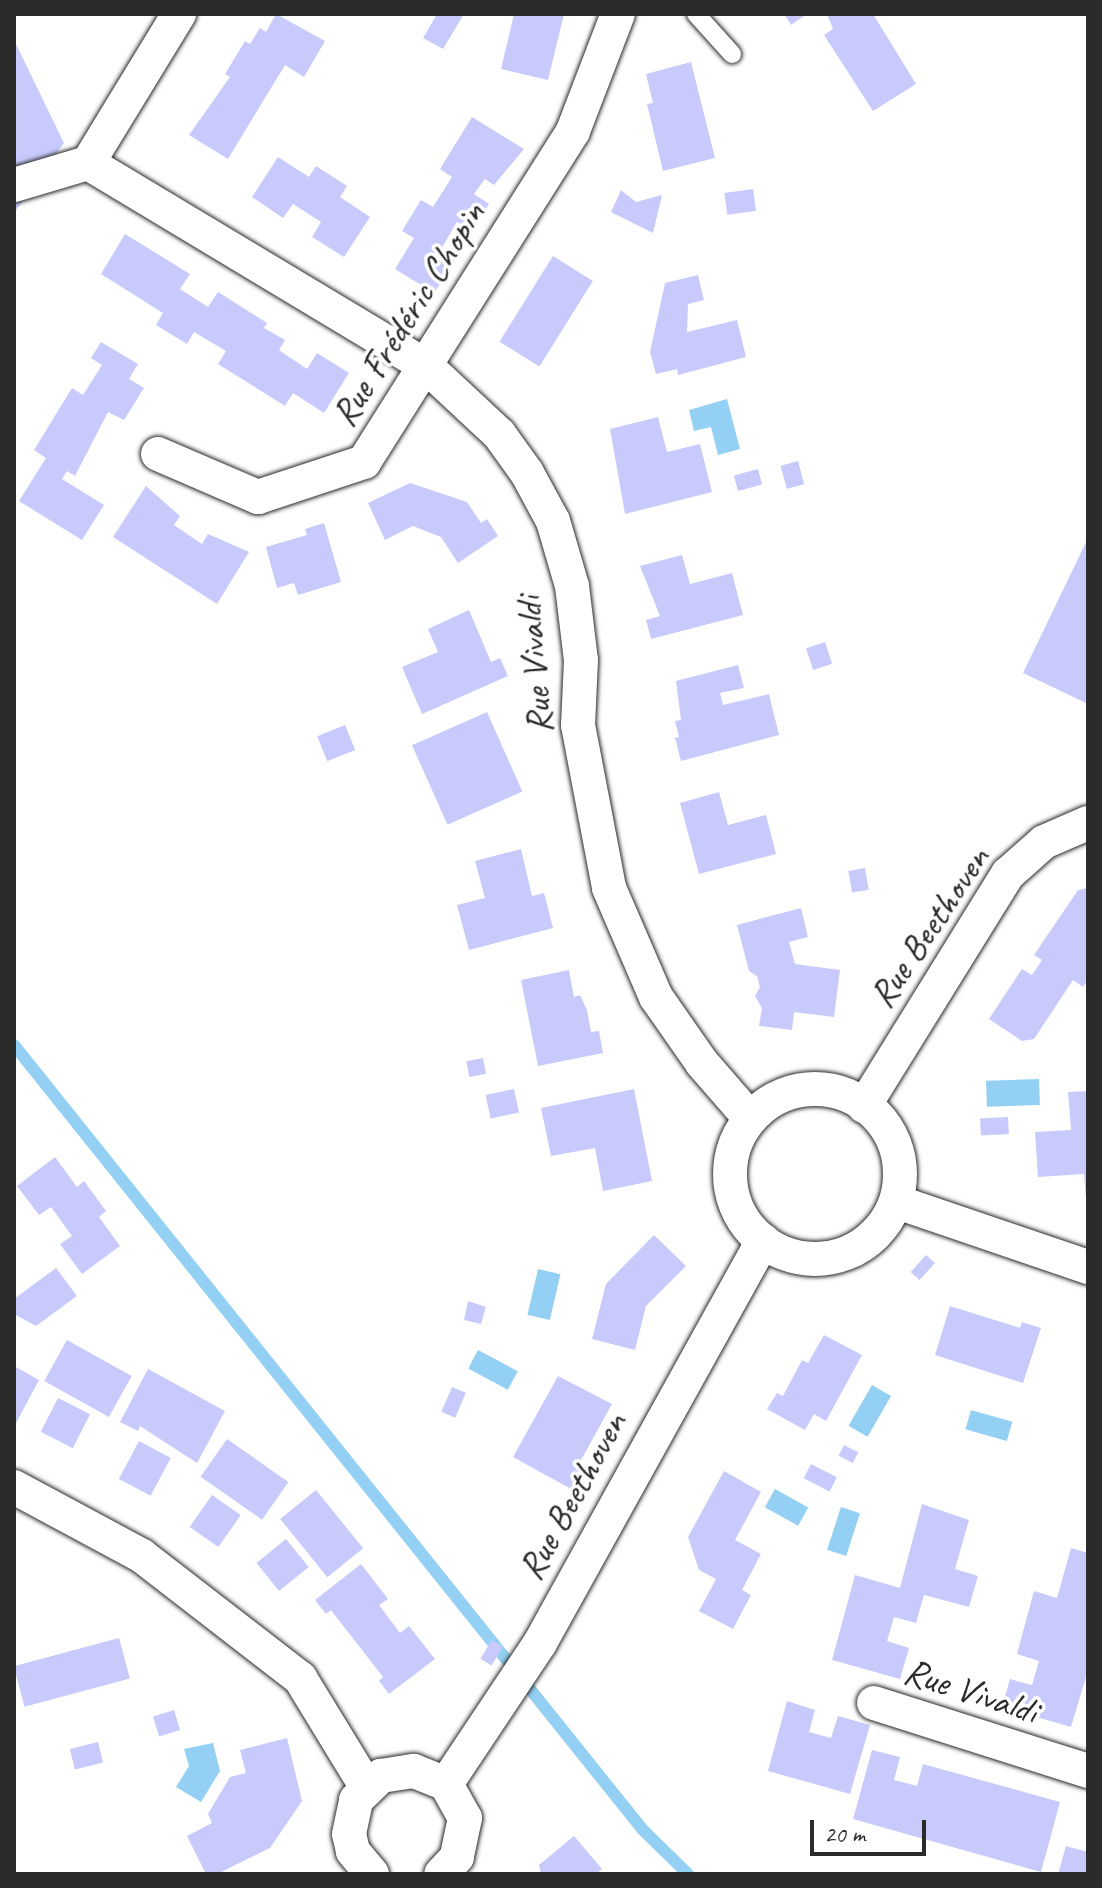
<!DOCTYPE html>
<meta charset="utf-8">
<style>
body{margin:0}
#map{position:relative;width:1102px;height:1888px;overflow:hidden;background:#fff;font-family:Caveat,sans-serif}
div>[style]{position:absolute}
.water>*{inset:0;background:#94d0f4;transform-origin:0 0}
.stream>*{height:12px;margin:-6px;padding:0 6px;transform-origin:6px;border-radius:6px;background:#94d0f4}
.building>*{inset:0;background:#c8cafc;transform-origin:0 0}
.roads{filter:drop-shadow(0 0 2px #2b2b2b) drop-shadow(0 0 2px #2b2b2b)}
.lane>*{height:18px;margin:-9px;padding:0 9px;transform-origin:9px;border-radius:9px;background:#fff}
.street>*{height:34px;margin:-17px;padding:0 17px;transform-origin:17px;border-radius:17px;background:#fff}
.street>.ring{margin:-17px;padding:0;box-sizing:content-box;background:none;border:34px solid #fff;border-radius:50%}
span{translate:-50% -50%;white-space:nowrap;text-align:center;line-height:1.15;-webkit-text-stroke:7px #fff;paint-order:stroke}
.street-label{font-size:38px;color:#2b2b2b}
.frame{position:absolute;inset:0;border:16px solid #2b2b2b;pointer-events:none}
.scale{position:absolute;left:810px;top:1820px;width:116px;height:36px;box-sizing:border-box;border:4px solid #2b2b2b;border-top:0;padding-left:10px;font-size:24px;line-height:28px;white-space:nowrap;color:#2b2b2b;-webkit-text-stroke:6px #fff;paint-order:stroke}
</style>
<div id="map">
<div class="water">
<i style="clip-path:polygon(727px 399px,740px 449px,718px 455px,711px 427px,694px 431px,689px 410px)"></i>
<i style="left:1039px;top:1079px;width:26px;height:53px;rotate:88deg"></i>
<i style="left:538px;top:1269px;width:23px;height:47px;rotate:13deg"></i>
<i style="left:478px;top:1350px;width:45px;height:21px;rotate:28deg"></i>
<i style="left:872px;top:1385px;width:22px;height:47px;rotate:30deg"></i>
<i style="left:971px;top:1410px;width:43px;height:20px;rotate:16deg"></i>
<i style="left:775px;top:1489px;width:38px;height:21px;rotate:29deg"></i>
<i style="left:841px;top:1507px;width:20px;height:45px;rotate:18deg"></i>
<i style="clip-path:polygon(213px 1743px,220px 1771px,201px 1802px,176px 1787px,189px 1766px,184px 1749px)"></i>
</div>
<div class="stream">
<i style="left:14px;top:1045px;width:1005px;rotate:51.3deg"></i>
<i style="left:642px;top:1829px;width:64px;rotate:44.4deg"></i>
</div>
<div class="building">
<i style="clip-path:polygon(276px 14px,325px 41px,304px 77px,285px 65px,228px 159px,189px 135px,230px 77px,225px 74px,245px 41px,250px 44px,260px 28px,266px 32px)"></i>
<i style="clip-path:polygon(437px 14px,464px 14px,443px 49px,423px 38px)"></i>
<i style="clip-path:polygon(514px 14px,564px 14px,548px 80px,501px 69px)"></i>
<i style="clip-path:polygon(784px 14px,807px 14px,791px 25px)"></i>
<i style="clip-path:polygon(873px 14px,916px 84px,873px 111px,824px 35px,833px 29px,827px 14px)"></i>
<i style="clip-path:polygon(14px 40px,64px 143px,14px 213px)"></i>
<i style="clip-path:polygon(691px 62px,715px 158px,663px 171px,647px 104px,653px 103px,646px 74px)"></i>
<i style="clip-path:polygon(472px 117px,524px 149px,494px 185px,485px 179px,474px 194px,489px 204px,472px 231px,457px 222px,440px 251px,455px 260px,434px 293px,395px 269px,414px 238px,402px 231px,421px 200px,433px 207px,452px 177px,440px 169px)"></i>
<i style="clip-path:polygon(278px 157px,309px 177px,316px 166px,347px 186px,340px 197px,370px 217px,344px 257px,312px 237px,321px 222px,293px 204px,283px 218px,252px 197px)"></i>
<i style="left:753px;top:189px;width:22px;height:29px;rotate:82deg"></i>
<i style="clip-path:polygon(621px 190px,636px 202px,662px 195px,653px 233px,611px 212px)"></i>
<i style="clip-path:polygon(125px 234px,190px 274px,180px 289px,208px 307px,218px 292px,267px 323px,264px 328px,285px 340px,279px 350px,307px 369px,317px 353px,349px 373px,324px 413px,293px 393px,285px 406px,218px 364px,226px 351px,194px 332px,187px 344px,156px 325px,163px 313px,101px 274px)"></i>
<i style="left:553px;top:256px;width:47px;height:101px;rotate:32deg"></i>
<i style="clip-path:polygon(698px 275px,704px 300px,688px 304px,687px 332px,737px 320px,746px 357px,678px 375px,677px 369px,656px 374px,650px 352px,665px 283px)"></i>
<i style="clip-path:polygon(101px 342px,138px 364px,129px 379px,144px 388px,124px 420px,108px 412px,75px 476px,67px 471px,62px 479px,104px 505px,82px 540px,19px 501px,46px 458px,34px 450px,72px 388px,83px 395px,102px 365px,91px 358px)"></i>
<i style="clip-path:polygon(658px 417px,667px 452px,700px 444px,712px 492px,625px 514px,610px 429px)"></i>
<i style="left:798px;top:461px;width:24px;height:18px;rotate:75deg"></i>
<i style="left:758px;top:469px;width:16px;height:25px;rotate:75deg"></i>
<i style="clip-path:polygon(410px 483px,467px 502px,481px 523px,487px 519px,498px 536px,458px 563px,441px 537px,413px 526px,385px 540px,368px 503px)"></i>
<i style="clip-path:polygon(146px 486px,180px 516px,174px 525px,202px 544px,208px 534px,249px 552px,217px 604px,113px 537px)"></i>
<i style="clip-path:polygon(324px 523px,341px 582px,298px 595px,294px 583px,277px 588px,266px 547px,307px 535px,305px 529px)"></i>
<i style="clip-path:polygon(1088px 538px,1088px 704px,1023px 673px)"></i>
<i style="clip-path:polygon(682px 555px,690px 584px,732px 573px,743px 615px,651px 639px,646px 620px,660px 616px,640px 566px)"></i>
<i style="clip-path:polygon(469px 610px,491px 662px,500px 658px,508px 676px,422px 714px,402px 667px,438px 652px,428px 629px)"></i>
<i style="left:825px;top:642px;width:23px;height:20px;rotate:72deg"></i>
<i style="clip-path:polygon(738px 665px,744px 688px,720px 693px,723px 705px,769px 694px,779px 735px,681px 761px,675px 738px,679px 737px,675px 721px,681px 720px,676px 681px)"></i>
<i style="left:487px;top:712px;width:87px;height:82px;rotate:66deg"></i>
<i style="left:345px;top:725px;width:27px;height:30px;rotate:68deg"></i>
<i style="clip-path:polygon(719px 792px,728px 825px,766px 815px,776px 854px,699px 874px,680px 803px)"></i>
<i style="clip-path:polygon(521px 849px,532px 896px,544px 893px,553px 928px,469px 950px,457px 905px,485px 898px,475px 861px)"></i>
<i style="left:865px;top:868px;width:22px;height:17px;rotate:80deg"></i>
<i style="clip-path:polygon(1088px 888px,1088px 979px,1083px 987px,1073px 980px,1034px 1039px,1022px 1041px,989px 1019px,1022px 969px,1032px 975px,1042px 960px,1034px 955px,1078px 890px)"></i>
<i style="clip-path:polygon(801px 908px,808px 937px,789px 942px,795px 964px,840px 970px,834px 1017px,794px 1012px,792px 1030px,759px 1026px,762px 1008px,755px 996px,760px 987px,757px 976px,749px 971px,737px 925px)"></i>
<i style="clip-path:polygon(569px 970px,574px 997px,580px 995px,587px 1010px,591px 1032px,599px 1031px,603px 1053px,538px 1066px,521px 980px)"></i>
<i style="left:483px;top:1058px;width:16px;height:17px;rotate:79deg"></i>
<i style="left:514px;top:1089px;width:24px;height:29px;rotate:78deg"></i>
<i style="clip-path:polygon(634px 1089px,652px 1181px,603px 1191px,595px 1148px,551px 1156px,541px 1108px)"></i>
<i style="clip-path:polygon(1088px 1091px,1088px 1199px,1086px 1199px,1084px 1174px,1038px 1177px,1035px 1132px,1071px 1130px,1068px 1092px)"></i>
<i style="left:1008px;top:1117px;width:17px;height:28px;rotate:87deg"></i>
<i style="clip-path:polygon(55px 1157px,77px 1187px,84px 1181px,106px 1211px,99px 1217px,120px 1246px,82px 1274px,60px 1244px,72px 1236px,51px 1207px,39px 1215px,17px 1186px)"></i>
<i style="clip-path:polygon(654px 1235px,686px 1266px,646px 1306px,635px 1350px,592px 1339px,606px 1284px)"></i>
<i style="left:926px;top:1255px;width:12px;height:23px;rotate:42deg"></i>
<i style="clip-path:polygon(56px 1268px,77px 1296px,36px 1326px,14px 1314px,14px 1299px)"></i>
<i style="clip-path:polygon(468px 1301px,486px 1307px,481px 1324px,464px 1320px)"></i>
<i style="clip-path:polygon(950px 1306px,1020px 1328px,1022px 1322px,1041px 1328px,1023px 1383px,935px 1355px)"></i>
<i style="clip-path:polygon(824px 1335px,862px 1355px,826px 1421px,814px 1414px,805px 1430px,767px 1409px,777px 1393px,783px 1396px,802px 1360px,808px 1363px)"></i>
<i style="left:67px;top:1340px;width:74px;height:47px;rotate:29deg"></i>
<i style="clip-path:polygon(14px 1366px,39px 1380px,14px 1427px)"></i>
<i style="clip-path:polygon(148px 1369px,225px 1411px,197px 1463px,140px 1426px,138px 1431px,120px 1422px)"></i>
<i style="clip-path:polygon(558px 1376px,612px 1404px,576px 1469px,582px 1473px,573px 1490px,513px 1457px)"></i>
<i style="left:452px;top:1387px;width:15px;height:27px;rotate:23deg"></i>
<i style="left:58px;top:1398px;width:36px;height:38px;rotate:27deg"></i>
<i style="left:227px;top:1439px;width:75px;height:46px;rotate:35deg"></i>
<i style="left:139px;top:1441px;width:36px;height:43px;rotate:28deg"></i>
<i style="left:844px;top:1445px;width:16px;height:12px;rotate:27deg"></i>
<i style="left:811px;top:1464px;width:29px;height:16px;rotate:27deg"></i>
<i style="clip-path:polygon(724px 1471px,761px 1492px,735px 1540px,761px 1554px,742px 1590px,751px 1595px,733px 1629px,699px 1611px,716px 1579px,699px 1570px,688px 1537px)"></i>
<i style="left:316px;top:1490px;width:75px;height:46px;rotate:51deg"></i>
<i style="left:212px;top:1495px;width:35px;height:39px;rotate:35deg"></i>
<i style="clip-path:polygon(922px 1504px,969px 1520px,955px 1569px,978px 1576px,969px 1607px,924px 1595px,916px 1623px,894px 1617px,887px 1641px,909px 1648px,900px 1679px,832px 1660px,855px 1575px,900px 1588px)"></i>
<i style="left:286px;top:1539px;width:36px;height:38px;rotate:51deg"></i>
<i style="clip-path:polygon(1071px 1548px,1088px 1553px,1088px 1670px,1071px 1727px,1002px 1707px,1010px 1679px,1032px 1685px,1039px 1661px,1017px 1654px,1034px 1591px,1057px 1598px)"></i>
<i style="clip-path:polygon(361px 1564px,388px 1599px,379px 1605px,400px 1633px,409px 1626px,435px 1659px,389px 1694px,379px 1681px,383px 1677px,331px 1610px,326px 1614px,315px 1600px)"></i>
<i style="left:119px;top:1638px;width:42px;height:109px;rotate:75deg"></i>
<i style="left:492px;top:1640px;width:13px;height:22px;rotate:32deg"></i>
<i style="clip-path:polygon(787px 1701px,815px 1710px,809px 1732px,831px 1738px,838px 1716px,870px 1725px,850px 1794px,768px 1771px)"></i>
<i style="left:174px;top:1710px;width:21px;height:22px;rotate:73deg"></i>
<i style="clip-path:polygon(287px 1738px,302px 1801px,270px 1848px,217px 1874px,206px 1874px,187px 1836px,212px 1823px,208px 1814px,230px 1777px,246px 1773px,240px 1750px)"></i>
<i style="left:98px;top:1742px;width:21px;height:29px;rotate:76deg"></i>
<i style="clip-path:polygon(872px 1750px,900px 1757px,894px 1780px,917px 1786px,923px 1764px,1060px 1802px,1041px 1872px,853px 1819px)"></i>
<i style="clip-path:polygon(574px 1836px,602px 1869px,596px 1874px,541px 1874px,539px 1865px)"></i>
<i style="clip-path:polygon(1066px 1846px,1088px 1852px,1088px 1874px,1058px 1874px)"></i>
</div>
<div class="roads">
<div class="lane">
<i style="left:696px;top:14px;width:54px;rotate:48deg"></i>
</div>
<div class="street">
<i style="left:88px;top:163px;width:394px;rotate:31deg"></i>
<i style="left:426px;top:366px;width:100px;rotate:43deg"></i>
<i style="left:499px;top:434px;width:48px;rotate:54.3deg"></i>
<i style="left:527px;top:473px;width:55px;rotate:61.6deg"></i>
<i style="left:553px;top:521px;width:68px;rotate:73.7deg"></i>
<i style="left:572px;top:586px;width:75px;rotate:83.1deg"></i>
<i style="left:581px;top:660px;width:65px;rotate:92.6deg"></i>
<i style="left:578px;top:725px;width:166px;rotate:79.2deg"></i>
<i style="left:609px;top:888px;width:119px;rotate:66.7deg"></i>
<i style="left:656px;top:997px;width:80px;rotate:55.1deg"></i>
<i style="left:702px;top:1063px;width:72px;rotate:49deg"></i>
<i style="left:88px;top:163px;width:175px;rotate:-58.6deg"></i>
<i style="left:14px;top:185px;width:77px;rotate:-16.6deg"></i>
<i style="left:158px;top:454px;width:109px;rotate:23.3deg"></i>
<i style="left:258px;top:497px;width:112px;rotate:-18.3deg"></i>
<i style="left:364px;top:462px;width:391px;rotate:-57.7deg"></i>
<i style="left:573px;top:131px;width:125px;rotate:-69deg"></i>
<i class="ring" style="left:730px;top:1089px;width:136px;height:136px"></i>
<i style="left:864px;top:1106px;width:273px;rotate:-58.2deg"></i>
<i style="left:1008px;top:874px;width:48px;rotate:-41.6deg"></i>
<i style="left:1044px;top:842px;width:48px;rotate:-23.4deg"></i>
<i style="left:897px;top:1202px;width:202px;rotate:18.8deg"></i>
<i style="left:14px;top:1487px;width:145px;rotate:28.3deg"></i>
<i style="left:142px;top:1556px;width:200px;rotate:37.7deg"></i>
<i style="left:300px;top:1678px;width:127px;rotate:58.6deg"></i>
<i style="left:874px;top:1703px;width:225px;rotate:17.6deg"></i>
<i style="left:446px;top:1784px;width:169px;rotate:-56.3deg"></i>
<i style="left:540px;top:1643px;width:460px;rotate:-61deg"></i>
<i style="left:372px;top:1874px;width:30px;rotate:-130deg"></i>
<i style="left:353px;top:1851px;width:17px;rotate:-103deg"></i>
<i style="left:349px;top:1834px;width:35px;rotate:-78deg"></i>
<i style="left:356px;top:1800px;width:35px;rotate:-44deg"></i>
<i style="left:381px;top:1776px;width:33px;rotate:-9deg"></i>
<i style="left:414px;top:1771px;width:35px;rotate:22deg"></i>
<i style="left:446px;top:1784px;width:39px;rotate:61deg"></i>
<i style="left:465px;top:1818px;width:40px;rotate:102deg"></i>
<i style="left:457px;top:1857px;width:23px;rotate:133deg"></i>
</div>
</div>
<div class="street-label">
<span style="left:408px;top:314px;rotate:-58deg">Rue Frédéric Chopin</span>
<span style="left:534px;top:665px;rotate:-95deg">Rue Vivaldi</span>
<span style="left:929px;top:927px;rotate:-56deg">Rue Beethoven</span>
<span style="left:572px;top:1496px;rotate:-61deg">Rue Beethoven</span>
<span style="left:971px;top:1691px;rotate:18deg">Rue Vivaldi</span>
</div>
<div class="frame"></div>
<div class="scale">20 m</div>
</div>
